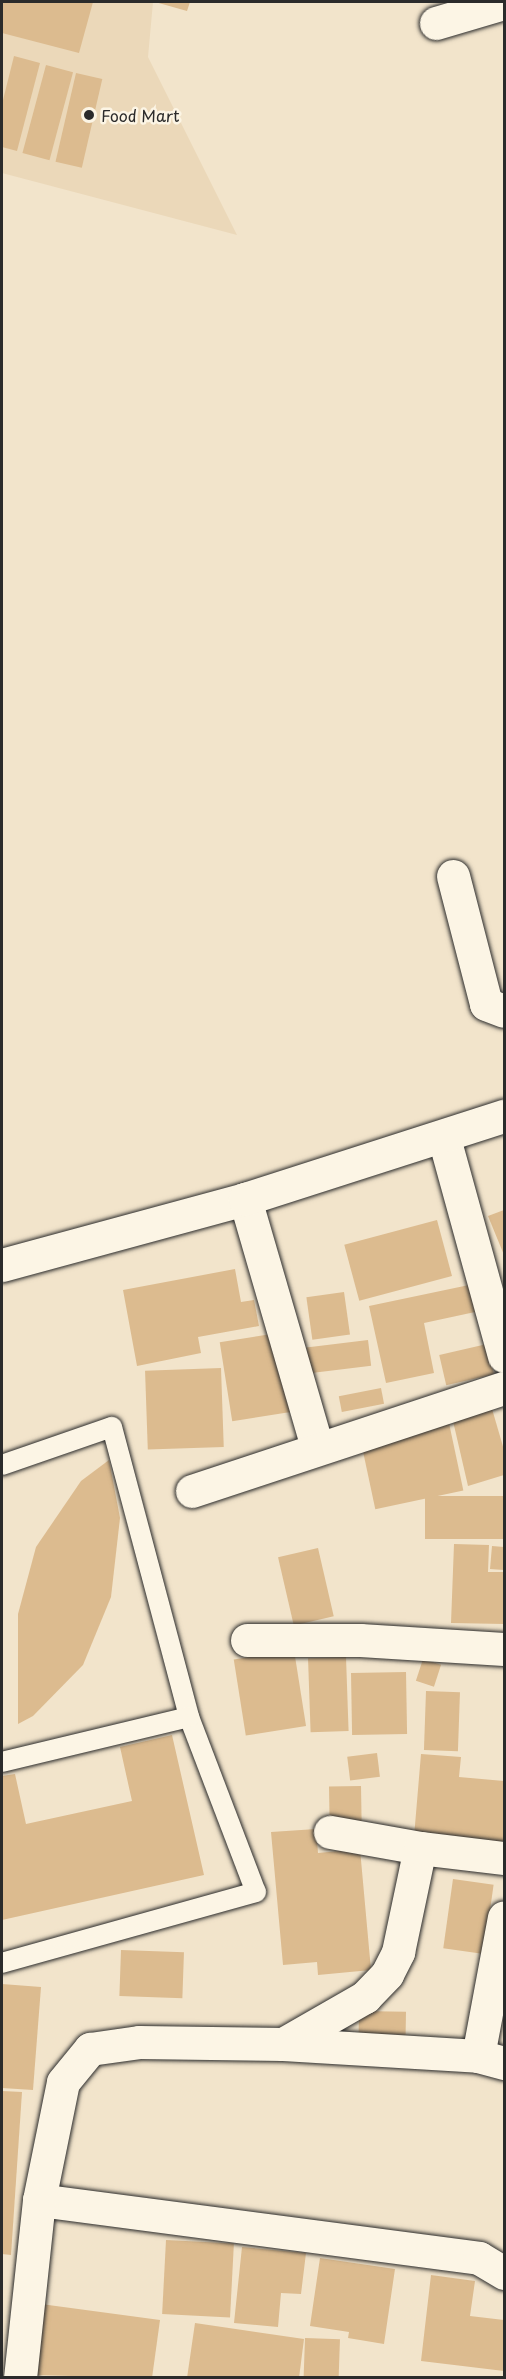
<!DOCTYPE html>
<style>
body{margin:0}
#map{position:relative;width:506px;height:2379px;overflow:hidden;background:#f2e4cb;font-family:"Playpen Sans",sans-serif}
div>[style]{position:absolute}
.built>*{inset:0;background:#ebd8b9}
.building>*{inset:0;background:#dcbb8f;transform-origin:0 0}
.roads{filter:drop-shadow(0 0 2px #2b2b2b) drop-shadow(0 0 2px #2b2b2b)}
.service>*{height:20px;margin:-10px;padding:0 10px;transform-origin:10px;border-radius:10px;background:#fcf5e5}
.minor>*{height:33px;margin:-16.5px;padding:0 16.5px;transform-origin:16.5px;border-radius:16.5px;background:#fcf5e5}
.primary>*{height:33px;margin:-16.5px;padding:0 16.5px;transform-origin:16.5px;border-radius:16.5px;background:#fcf5e5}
.dots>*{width:16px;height:16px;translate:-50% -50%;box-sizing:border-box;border:3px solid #fcf5e5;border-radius:50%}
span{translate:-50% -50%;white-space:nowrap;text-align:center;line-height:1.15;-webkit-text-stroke:5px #fcf5e5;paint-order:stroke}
.poi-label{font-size:16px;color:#2b2b2b}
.left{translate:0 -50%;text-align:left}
.frame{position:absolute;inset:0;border:3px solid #2b2b2b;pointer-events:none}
</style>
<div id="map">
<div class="built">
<i style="clip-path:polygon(2px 2px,153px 2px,148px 57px,237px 235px,2px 173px)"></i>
</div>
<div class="building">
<i style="clip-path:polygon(2px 2px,93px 2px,79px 53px,2px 33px)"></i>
<i style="clip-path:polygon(155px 2px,190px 2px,187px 11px)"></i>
<i style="clip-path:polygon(14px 56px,40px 63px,17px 151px,2px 147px,2px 104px)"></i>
<i style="left:46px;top:65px;width:28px;height:91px;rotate:15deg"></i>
<i style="left:76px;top:73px;width:27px;height:91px;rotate:13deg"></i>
<i style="clip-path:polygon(504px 1210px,504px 1255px,488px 1216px)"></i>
<i style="left:437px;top:1220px;width:58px;height:96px;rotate:75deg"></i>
<i style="clip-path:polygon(235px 1269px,241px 1302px,254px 1300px,259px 1326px,198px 1337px,201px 1353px,137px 1366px,123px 1290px)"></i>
<i style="clip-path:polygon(469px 1285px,475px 1312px,424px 1323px,434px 1373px,386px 1383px,369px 1306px)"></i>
<i style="left:344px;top:1292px;width:43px;height:38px;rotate:82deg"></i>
<i style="left:278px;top:1333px;width:80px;height:59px;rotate:81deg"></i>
<i style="left:368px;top:1340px;width:26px;height:62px;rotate:83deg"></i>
<i style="left:487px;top:1344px;width:31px;height:49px;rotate:77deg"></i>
<i style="left:221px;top:1368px;width:79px;height:76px;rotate:88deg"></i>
<i style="left:381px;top:1388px;width:16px;height:43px;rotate:79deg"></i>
<i style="clip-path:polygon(490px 1402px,504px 1450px,504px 1475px,468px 1486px,453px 1421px)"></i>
<i style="left:449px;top:1423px;width:69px;height:90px;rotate:78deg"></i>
<i style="clip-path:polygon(109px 1460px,120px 1518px,111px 1597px,83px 1665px,33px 1716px,18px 1724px,18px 1614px,36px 1547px,81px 1481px)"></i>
<i style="left:504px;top:1496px;width:43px;height:79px;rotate:90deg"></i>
<i style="clip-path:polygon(454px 1544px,489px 1545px,488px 1572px,504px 1572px,504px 1624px,451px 1623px)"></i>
<i style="clip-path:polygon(492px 1546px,504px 1547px,504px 1570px,490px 1569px)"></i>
<i style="left:318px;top:1548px;width:70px;height:41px;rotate:77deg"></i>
<i style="left:294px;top:1650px;width:77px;height:61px;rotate:81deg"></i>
<i style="left:346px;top:1657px;width:74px;height:38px;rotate:88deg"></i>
<i style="left:423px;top:1659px;width:19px;height:23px;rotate:18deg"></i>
<i style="left:406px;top:1672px;width:62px;height:55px;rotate:89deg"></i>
<i style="left:426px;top:1691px;width:34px;height:59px;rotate:2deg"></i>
<i style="clip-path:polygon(172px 1735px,204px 1875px,2px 1920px,2px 1776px,15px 1774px,26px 1824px,132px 1801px,120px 1747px)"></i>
<i style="left:377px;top:1753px;width:24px;height:30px;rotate:83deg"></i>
<i style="clip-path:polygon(421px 1754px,461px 1757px,459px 1777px,504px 1781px,504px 1844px,414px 1837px)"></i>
<i style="left:361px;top:1786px;width:39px;height:32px;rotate:89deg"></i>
<i style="clip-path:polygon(316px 1829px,318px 1853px,360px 1849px,371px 1970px,318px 1975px,317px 1962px,283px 1965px,271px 1832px)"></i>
<i style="left:453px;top:1879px;width:41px;height:70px;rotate:8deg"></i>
<i style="left:121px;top:1950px;width:63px;height:46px;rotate:2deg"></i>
<i style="clip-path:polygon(2px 1984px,41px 1987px,33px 2090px,2px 2088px)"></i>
<i style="left:359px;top:2011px;width:47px;height:23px;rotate:1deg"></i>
<i style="clip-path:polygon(2px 2091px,22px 2092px,11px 2255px,2px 2254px)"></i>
<i style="left:166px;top:2240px;width:68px;height:74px;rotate:3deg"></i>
<i style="clip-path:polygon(242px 2247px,306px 2253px,301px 2294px,281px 2293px,278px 2327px,234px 2323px)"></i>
<i style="clip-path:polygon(320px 2258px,395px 2269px,384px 2344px,348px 2338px,349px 2332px,310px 2326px)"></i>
<i style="clip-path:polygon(431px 2275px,475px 2281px,470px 2316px,504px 2320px,504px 2371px,421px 2361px)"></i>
<i style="clip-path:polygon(41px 2304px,160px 2320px,152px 2378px,32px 2375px)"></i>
<i style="clip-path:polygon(195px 2323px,304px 2339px,299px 2378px,187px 2378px)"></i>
<i style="left:305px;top:2338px;width:35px;height:40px;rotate:2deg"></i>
</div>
<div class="roads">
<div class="service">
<i style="left:2px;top:1465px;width:116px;rotate:-19.1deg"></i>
<i style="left:112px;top:1427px;width:300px;rotate:75.1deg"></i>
<i style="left:189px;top:1717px;width:187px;rotate:69.1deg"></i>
<i style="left:256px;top:1892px;width:264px;rotate:164.4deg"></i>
<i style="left:2px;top:1762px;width:192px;rotate:-13.5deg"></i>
</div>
<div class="minor">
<i style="left:436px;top:23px;width:71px;rotate:-16.4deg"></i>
<i style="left:453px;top:876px;width:132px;rotate:75.5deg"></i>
<i style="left:486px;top:1004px;width:19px;rotate:21deg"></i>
<i style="left:444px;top:1138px;width:226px;rotate:74.6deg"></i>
<i style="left:245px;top:1199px;width:258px;rotate:73.8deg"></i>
<i style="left:192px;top:1491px;width:329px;rotate:-18.3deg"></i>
<i style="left:247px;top:1640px;width:113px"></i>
<i style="left:360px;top:1640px;width:144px;rotate:3.6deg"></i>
<i style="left:330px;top:1832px;width:91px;rotate:10.1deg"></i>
<i style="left:283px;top:2044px;width:95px;rotate:-29.8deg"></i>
<i style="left:365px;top:1997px;width:32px;rotate:-46deg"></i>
<i style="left:387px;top:1974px;width:25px;rotate:-63deg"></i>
<i style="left:398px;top:1952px;width:106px;rotate:-78.1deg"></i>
<i style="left:420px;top:1848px;width:85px;rotate:6.8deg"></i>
<i style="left:478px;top:2056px;width:141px;rotate:-79.4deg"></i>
<i style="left:39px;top:2200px;width:444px;rotate:7.5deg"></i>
<i style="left:479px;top:2258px;width:29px;rotate:31deg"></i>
<i style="left:20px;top:2378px;width:179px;rotate:-83.9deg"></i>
<i style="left:39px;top:2200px;width:120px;rotate:-78.5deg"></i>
<i style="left:63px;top:2082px;width:43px;rotate:-50.7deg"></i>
<i style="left:90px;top:2049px;width:49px;rotate:-8.1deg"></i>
<i style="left:139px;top:2042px;width:144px;rotate:0.8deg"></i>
<i style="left:283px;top:2044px;width:195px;rotate:3.5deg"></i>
<i style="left:478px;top:2056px;width:27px;rotate:15deg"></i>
</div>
<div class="primary">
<i style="left:2px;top:1265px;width:252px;rotate:-15.2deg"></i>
<i style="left:245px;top:1199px;width:272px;rotate:-17.8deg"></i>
</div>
</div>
<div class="dots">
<i style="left:89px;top:115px;background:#2b2b2b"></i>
</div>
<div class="poi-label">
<span class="left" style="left:101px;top:115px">Food Mart</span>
</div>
<div class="frame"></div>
</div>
